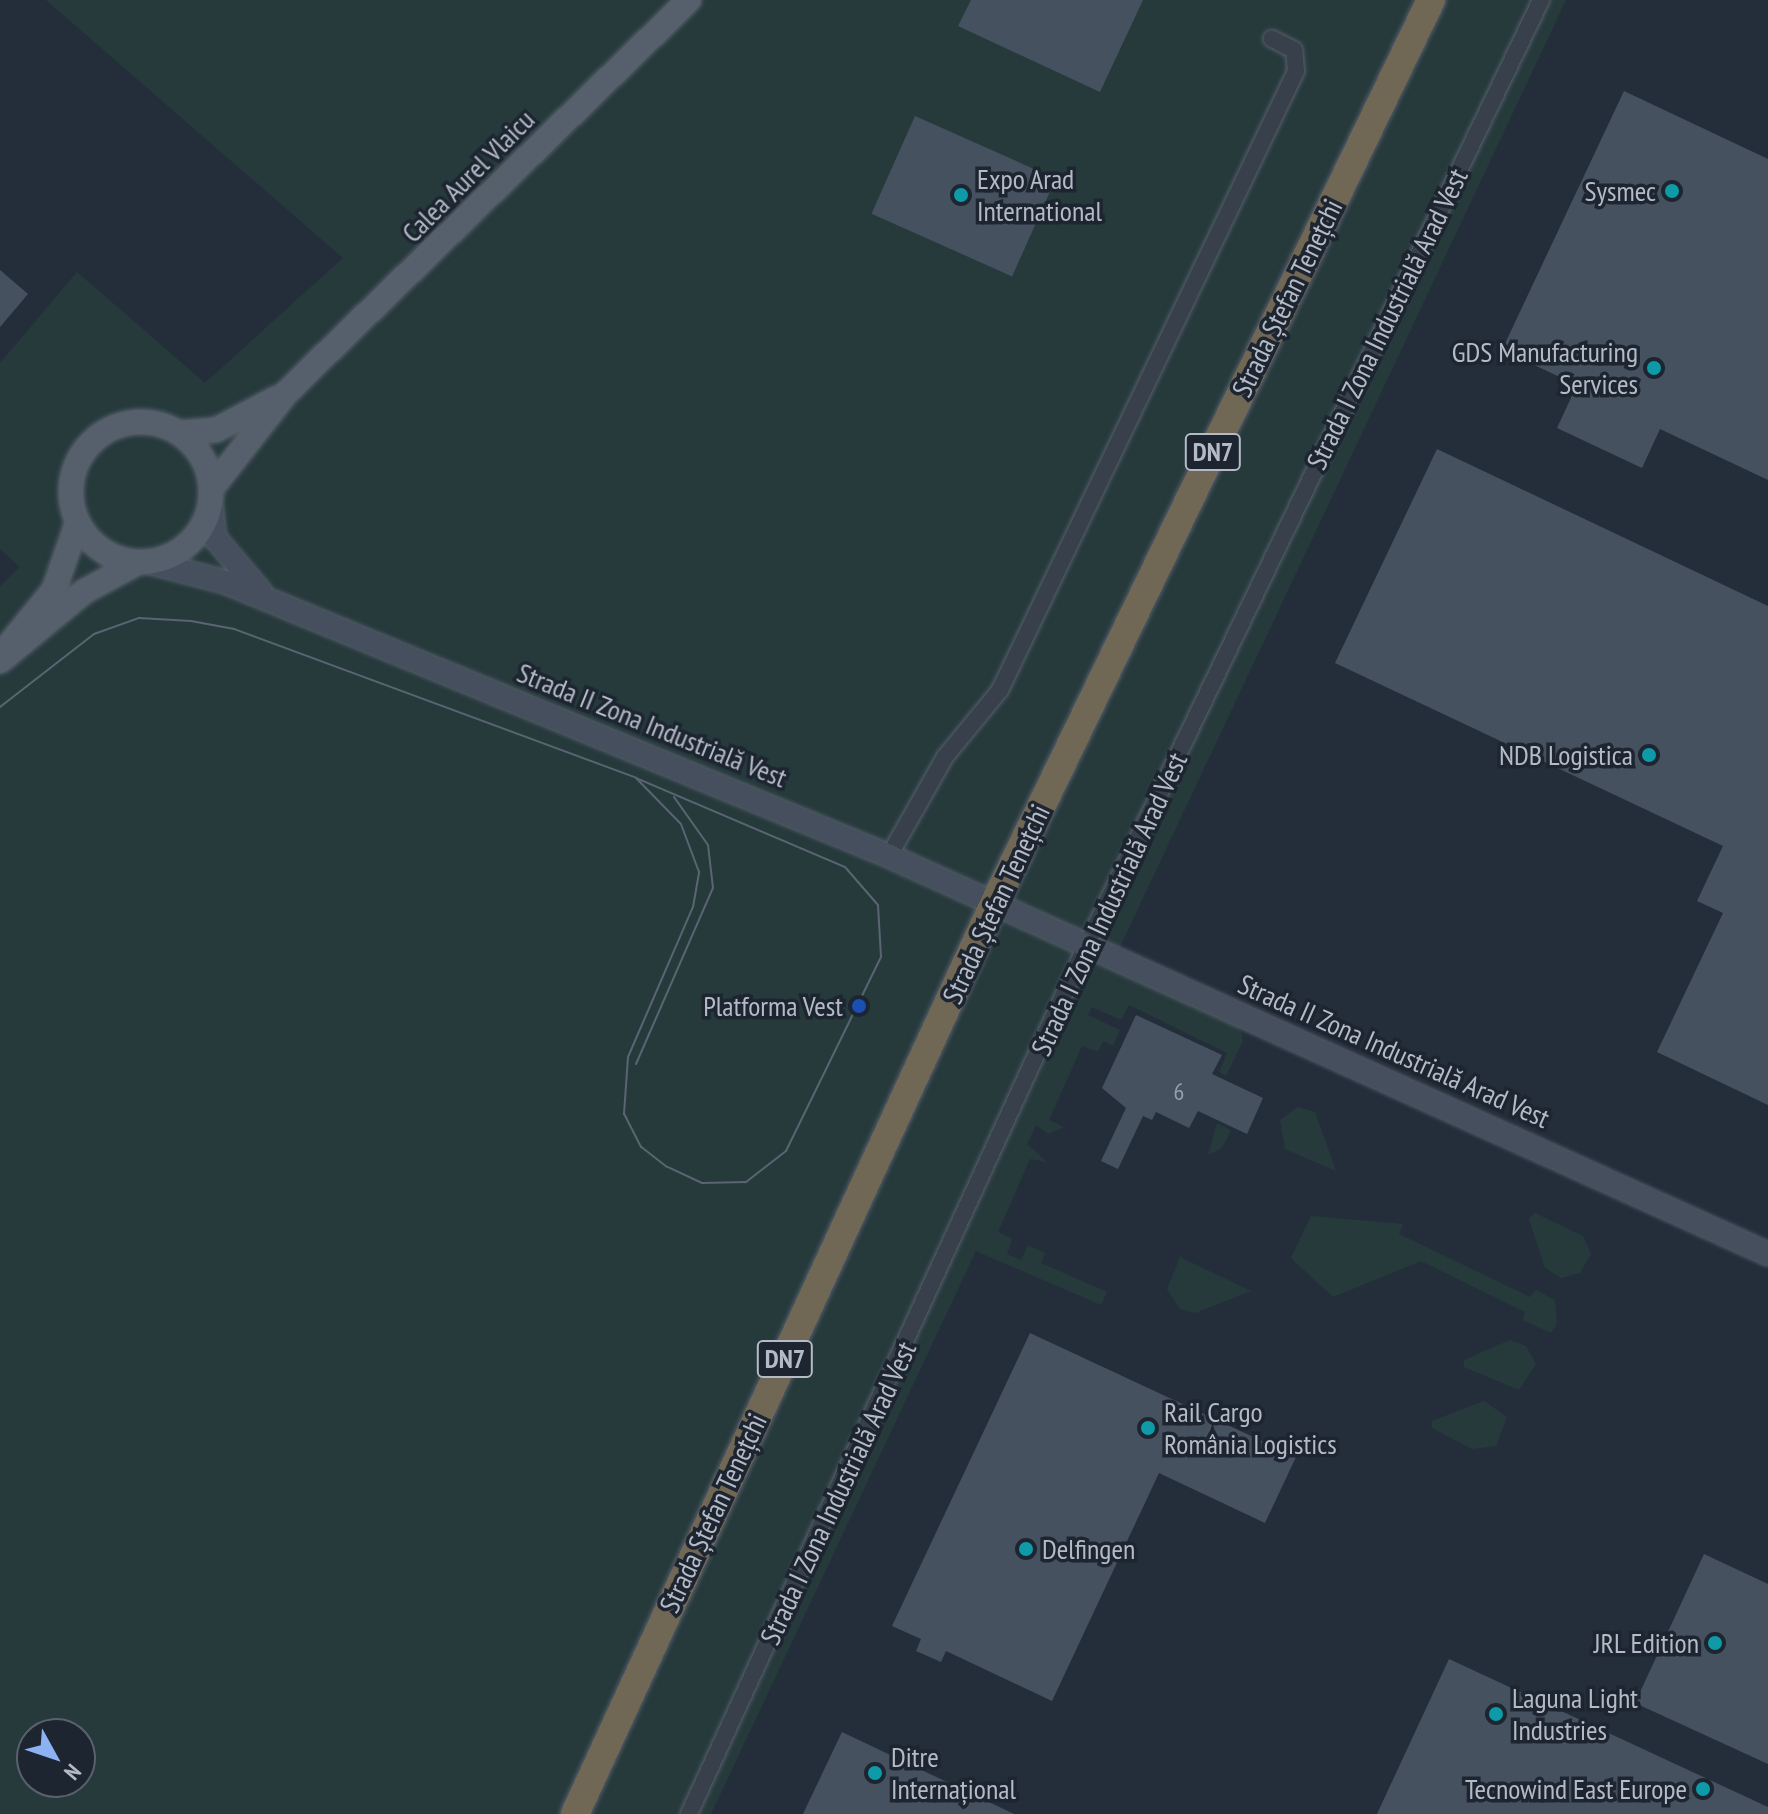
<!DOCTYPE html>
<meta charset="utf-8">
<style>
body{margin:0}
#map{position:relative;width:1768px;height:1814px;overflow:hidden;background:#242e3b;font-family:"PT Sans Narrow",sans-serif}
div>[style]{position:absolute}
.green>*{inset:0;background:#263a3c}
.building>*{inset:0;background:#465160;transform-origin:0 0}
.roads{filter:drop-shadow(0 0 2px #565e6a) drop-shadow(0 0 2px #565e6a)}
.street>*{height:16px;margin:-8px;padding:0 8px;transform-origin:8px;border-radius:8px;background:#38404c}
.secondary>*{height:22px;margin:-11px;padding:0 11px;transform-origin:11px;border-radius:11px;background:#464f5e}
.primary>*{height:24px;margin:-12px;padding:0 12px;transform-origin:12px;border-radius:12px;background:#565f6c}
.primary>.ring{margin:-12px;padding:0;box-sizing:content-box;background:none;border:24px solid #565f6c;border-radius:50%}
.highway>*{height:28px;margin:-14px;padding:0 14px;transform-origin:14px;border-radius:14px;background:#716755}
.tram>*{height:2px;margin:-1px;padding:0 1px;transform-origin:1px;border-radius:1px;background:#5a6472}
.dots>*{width:22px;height:22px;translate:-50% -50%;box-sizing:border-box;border:4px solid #1d2531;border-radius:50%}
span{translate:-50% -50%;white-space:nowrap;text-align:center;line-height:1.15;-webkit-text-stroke:7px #1d2531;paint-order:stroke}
.number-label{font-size:24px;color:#98a0ad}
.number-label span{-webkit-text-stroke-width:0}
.shield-label span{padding:2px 6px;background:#1d2531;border:2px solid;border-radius:6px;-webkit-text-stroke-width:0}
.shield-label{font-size:26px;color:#b4bbc7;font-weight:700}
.street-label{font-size:28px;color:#b4bbc7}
.poi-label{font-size:28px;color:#b4bbc7}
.left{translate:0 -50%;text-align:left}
.right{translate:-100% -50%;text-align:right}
.north{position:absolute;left:16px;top:1718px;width:80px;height:80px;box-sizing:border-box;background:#1d2531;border:2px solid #59616d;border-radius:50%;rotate:130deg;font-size:22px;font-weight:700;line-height:32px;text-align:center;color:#b4bbc7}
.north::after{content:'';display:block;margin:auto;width:28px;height:36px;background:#8db2f3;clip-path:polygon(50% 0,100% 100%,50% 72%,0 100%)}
</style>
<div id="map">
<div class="green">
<i style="clip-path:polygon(evenodd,46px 0,1566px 0,1111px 966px,1239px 1023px,1243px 1041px,1226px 1076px,1219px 1072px,1227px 1053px,1129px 1005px,1121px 1020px,1092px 1007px,1088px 1015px,1120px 1030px,1113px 1046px,1103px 1041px,1098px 1052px,1082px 1046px,1049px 1120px,1064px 1127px,1048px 1134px,1036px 1125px,1027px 1144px,1047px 1162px,1030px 1159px,998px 1232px,1012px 1239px,1007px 1254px,1021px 1260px,1028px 1245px,1045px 1253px,1041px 1263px,1107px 1292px,1101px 1305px,976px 1251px,711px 1814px,0 1814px,0 587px,20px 567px,0 549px,0 363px,77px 272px,205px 383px,343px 258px,46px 0,32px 1734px,80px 1734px,80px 1782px,32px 1782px,32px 1734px)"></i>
<i style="clip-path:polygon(1298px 1107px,1315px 1112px,1336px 1171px,1285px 1149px,1280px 1120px)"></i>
<i style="clip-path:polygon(1217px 1123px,1231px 1130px,1222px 1148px,1208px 1155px)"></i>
<i style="clip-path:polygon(1535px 1213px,1583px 1236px,1591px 1254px,1580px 1273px,1561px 1278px,1545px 1268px,1529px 1219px)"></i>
<i style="clip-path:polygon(1311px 1216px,1403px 1224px,1399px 1234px,1530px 1297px,1536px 1290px,1555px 1300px,1557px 1323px,1551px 1333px,1523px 1320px,1525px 1312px,1421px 1261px,1333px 1297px,1291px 1258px)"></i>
<i style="clip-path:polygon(1180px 1257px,1251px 1291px,1195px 1313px,1180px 1309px,1167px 1289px)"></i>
<i style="clip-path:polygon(1510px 1340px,1526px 1346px,1536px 1364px,1519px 1390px,1464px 1367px,1464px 1360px)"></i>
<i style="clip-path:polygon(1484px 1401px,1507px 1417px,1496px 1446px,1472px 1449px,1432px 1428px,1432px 1421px)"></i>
</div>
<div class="building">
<i style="clip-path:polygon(971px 0,1143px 0,1100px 92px,958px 26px)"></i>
<i style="clip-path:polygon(1624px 91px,1768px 159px,1768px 480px,1660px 429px,1642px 468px,1557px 428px,1577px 385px,1502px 350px)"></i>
<i style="left:915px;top:116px;width:154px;height:107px;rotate:24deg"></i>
<i style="clip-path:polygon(0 270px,28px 294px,0 327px)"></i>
<i style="clip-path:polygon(1437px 449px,1768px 606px,1768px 1105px,1657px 1052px,1723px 913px,1697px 901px,1723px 846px,1335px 663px)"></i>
<i style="clip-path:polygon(1136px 1015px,1222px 1055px,1212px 1074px,1263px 1098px,1247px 1134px,1198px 1111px,1189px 1128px,1156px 1112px,1152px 1120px,1143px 1116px,1118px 1169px,1101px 1161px,1126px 1108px,1102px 1088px)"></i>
<i style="clip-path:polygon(1030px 1333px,1296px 1457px,1265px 1523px,1159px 1473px,1052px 1701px,946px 1651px,941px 1662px,916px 1651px,921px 1639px,892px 1626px)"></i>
<i style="clip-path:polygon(1704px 1554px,1768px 1584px,1768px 1764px,1635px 1703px)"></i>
<i style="clip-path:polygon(1449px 1659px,1768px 1807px,1768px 1814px,1377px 1814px)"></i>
<i style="clip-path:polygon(842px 1732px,1014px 1814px,803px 1814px)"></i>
</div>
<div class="roads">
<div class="street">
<i style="left:889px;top:856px;width:114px;rotate:-60.5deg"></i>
<i style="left:945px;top:757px;width:87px;rotate:-50.6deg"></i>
<i style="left:1000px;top:690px;width:686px;rotate:-64.44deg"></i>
<i style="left:1296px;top:71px;width:21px;rotate:-95deg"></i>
<i style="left:1294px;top:50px;width:25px;rotate:-153deg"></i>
<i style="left:689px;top:1814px;width:954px;rotate:-65.42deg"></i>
<i style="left:1086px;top:946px;width:1050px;rotate:-64.31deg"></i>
</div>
<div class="secondary">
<i style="left:211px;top:502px;width:36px;rotate:84deg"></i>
<i style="left:215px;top:538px;width:70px;rotate:49.7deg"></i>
<i style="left:152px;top:563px;width:75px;rotate:14.6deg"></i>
<i style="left:225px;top:582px;width:718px;rotate:22.42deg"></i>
<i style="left:889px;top:856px;width:965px;rotate:24.36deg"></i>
</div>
<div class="primary">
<i class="ring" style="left:71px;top:422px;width:116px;height:116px"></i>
<i style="left:180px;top:433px;width:36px;rotate:-5deg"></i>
<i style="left:216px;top:430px;width:67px;rotate:-27.7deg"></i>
<i style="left:211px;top:489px;width:123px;rotate:-51.9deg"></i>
<i style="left:287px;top:392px;width:561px;rotate:-44.28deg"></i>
<i style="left:0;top:656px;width:85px;rotate:-50.7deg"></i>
<i style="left:54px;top:590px;width:70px;rotate:-70.8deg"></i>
<i style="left:0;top:661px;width:110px;rotate:-39.5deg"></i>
<i style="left:85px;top:591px;width:59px;rotate:-28.3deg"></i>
</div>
<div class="highway">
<i style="left:575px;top:1814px;width:1002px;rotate:-65.28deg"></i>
<i style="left:994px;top:904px;width:1004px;rotate:-64.2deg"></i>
</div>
</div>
<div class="tram">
<i style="left:0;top:707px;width:119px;rotate:-37.8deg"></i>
<i style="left:94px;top:634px;width:48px;rotate:-19.6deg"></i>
<i style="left:139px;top:618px;width:52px;rotate:3.3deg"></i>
<i style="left:191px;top:621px;width:44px;rotate:10.5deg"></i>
<i style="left:234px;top:629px;width:429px;rotate:20.3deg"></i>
<i style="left:636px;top:778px;width:227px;rotate:23.1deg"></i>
<i style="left:845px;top:867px;width:50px;rotate:49deg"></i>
<i style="left:878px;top:905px;width:52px;rotate:86.7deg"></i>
<i style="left:881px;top:957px;width:216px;rotate:116.1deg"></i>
<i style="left:786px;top:1151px;width:51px;rotate:142.2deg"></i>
<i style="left:746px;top:1182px;width:44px;rotate:178.7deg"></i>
<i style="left:702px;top:1183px;width:38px;rotate:-155deg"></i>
<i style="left:667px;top:1167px;width:33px;rotate:-142deg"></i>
<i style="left:641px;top:1147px;width:37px;rotate:-117deg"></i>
<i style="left:624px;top:1114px;width:57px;rotate:-86deg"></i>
<i style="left:628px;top:1057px;width:163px;rotate:-66.6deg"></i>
<i style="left:693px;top:907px;width:36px;rotate:-80deg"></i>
<i style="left:699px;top:872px;width:51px;rotate:-110.6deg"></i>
<i style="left:681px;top:824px;width:64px;rotate:-134.4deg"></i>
<i style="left:636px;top:1064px;width:192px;rotate:-66.4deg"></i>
<i style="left:713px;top:888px;width:43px;rotate:-96.6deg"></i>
<i style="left:708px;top:845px;width:59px;rotate:-125.3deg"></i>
</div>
<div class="dots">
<i style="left:1672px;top:191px;background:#0f9aa8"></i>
<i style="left:961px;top:195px;background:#0f9aa8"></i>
<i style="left:1654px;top:368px;background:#0f9aa8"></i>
<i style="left:1649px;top:755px;background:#0f9aa8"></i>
<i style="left:859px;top:1006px;background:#1a4fb4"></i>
<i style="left:1148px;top:1428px;background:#0f9aa8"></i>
<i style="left:1026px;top:1549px;background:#0f9aa8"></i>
<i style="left:1715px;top:1643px;background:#0f9aa8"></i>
<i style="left:1496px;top:1714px;background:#0f9aa8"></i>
<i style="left:875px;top:1773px;background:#0f9aa8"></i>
<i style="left:1703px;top:1789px;background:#0f9aa8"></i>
</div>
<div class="number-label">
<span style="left:1179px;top:1092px">6</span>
</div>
<div class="shield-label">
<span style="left:1213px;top:452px">DN7</span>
<span style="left:785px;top:1359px">DN7</span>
</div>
<div class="street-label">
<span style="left:468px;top:176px;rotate:-45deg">Calea Aurel Vlaicu</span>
<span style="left:1287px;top:298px;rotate:-64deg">Strada Ștefan Tenețchi</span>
<span style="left:1387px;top:319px;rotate:-64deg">Strada I Zona Industrială Arad Vest</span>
<span style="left:652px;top:725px;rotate:22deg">Strada II Zona Industrială Vest</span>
<span style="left:996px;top:904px;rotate:-65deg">Strada Ștefan Tenețchi</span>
<span style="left:1109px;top:904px;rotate:-65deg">Strada I Zona Industrială Arad Vest</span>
<span style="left:1394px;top:1051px;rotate:24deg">Strada II Zona Industrială Arad Vest</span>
<span style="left:838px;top:1493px;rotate:-65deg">Strada I Zona Industrială Arad Vest</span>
<span style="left:713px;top:1513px;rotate:-65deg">Strada Ștefan Tenețchi</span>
</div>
<div class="poi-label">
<span class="left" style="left:977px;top:195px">Expo Arad<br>International</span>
<span class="right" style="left:1656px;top:191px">Sysmec</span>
<span class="right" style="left:1638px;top:368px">GDS Manufacturing<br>Services</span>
<span class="right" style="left:1633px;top:755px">NDB Logistica</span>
<span class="right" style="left:843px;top:1006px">Platforma Vest</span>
<span class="left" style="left:1164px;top:1428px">Rail Cargo<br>România Logistics</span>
<span class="left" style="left:1042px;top:1549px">Delfingen</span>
<span class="right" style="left:1699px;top:1643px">JRL Edition</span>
<span class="left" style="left:1512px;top:1714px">Laguna Light<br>Industries</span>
<span class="left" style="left:891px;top:1773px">Ditre<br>Internațional</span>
<span class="right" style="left:1687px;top:1789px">Tecnowind East Europe</span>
</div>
<div class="north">N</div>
</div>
